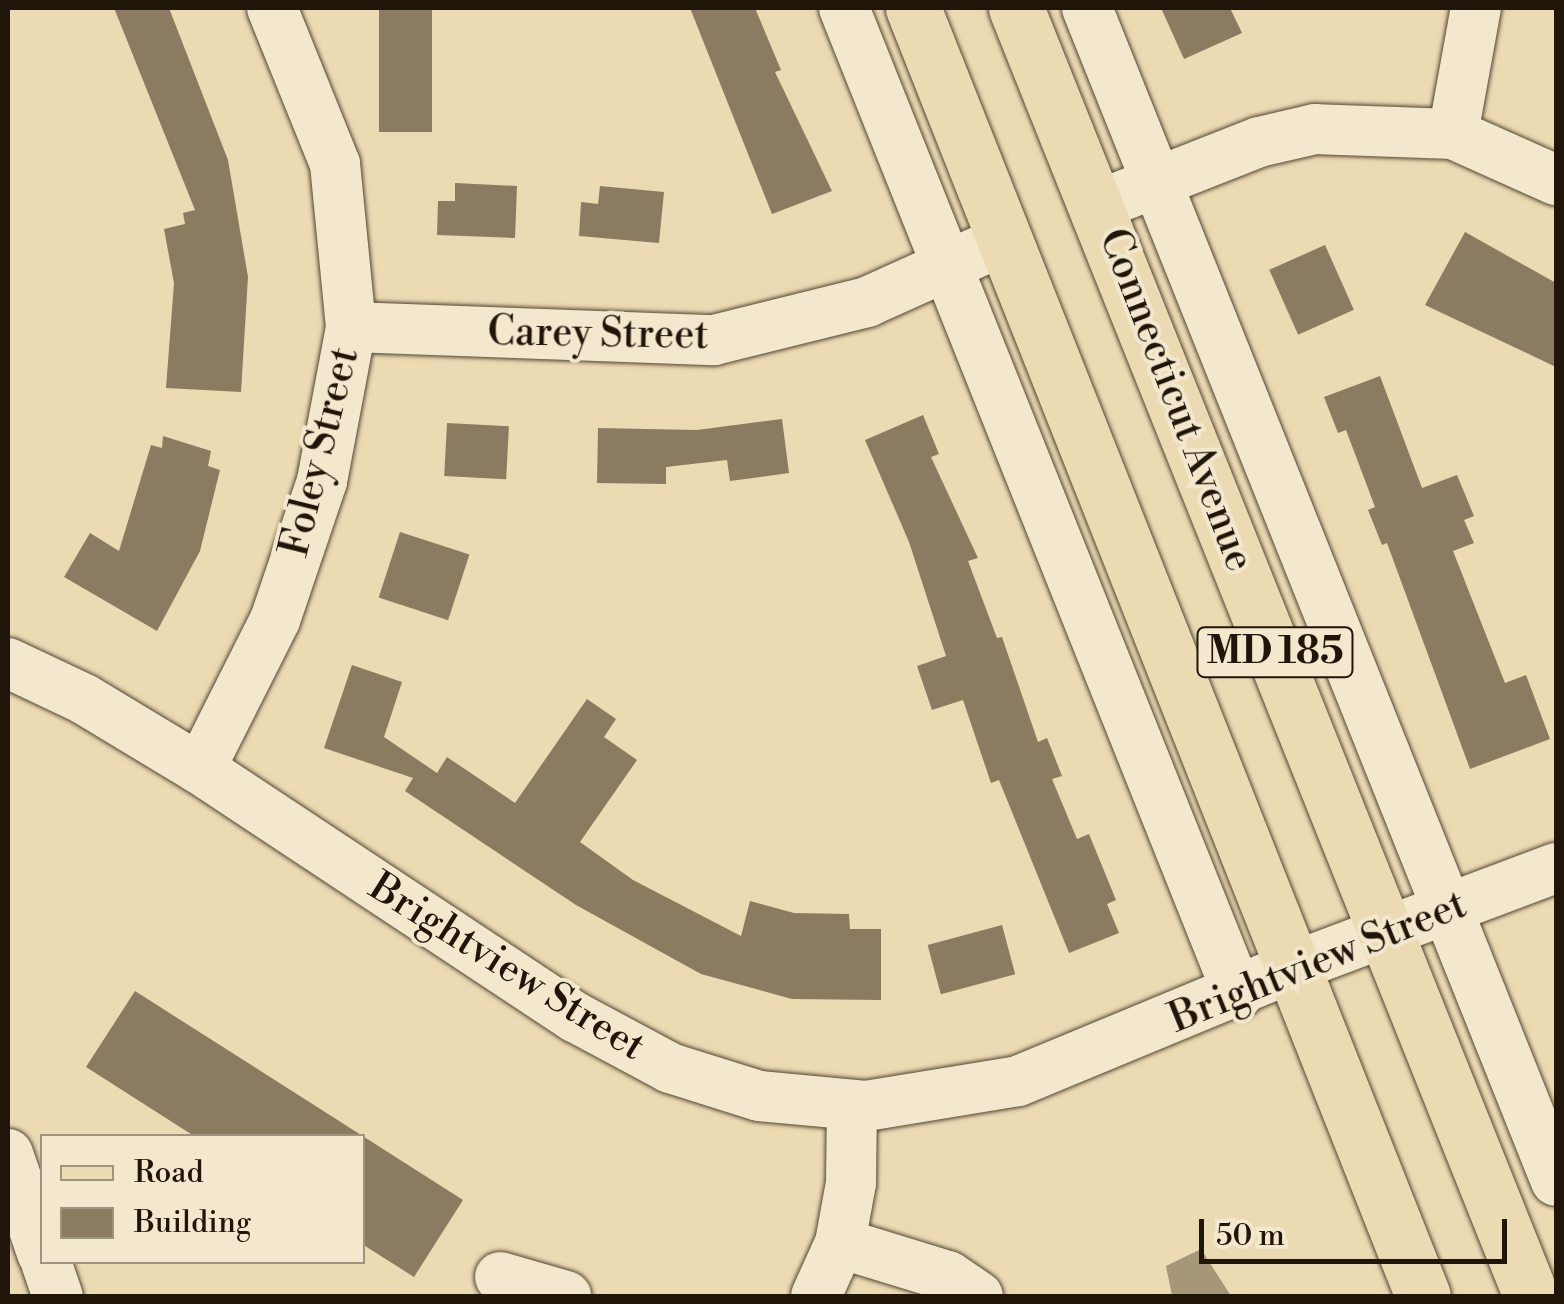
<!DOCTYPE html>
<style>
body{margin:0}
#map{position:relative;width:1564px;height:1304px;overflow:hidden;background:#ecdab3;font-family:"Libre Bodoni",serif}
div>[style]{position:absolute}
.water>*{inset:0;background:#a69779}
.building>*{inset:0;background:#8a7b61;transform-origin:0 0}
.roads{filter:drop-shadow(0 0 2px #524633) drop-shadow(0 0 2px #524633)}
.minor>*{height:50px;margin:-25px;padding:0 25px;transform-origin:25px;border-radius:25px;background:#f3e7ce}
.major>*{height:55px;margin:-27.5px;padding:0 27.5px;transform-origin:27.5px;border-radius:27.5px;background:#ecdab3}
span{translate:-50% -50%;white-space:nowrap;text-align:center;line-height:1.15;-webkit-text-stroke:8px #f3e7ce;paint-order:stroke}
.shield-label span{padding:2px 8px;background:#f3e7ce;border:2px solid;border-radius:8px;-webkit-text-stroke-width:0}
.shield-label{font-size:38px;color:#1f1508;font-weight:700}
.street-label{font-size:40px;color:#1f1508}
.frame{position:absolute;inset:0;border:10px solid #1f1508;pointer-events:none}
.legend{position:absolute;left:40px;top:1134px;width:325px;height:130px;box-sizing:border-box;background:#f3e7ce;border:2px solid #9e937f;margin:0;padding:12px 18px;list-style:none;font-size:30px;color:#1f1508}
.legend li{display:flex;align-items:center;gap:20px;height:50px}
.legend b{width:50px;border:2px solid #9e937f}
.scale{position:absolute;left:1199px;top:1219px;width:308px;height:45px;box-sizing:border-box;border:5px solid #1f1508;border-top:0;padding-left:12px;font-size:30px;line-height:35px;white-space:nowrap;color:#1f1508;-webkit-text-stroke:8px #f3e7ce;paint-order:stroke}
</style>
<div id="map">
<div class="water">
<i style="clip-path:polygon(1201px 1249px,1231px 1296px,1172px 1296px,1166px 1266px)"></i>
</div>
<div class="building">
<i style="clip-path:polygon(114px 8px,169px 8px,228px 160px,248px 277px,241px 392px,166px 388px,174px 283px,164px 229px,185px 224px,183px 213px,195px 210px)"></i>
<i style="left:379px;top:8px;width:53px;height:124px"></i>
<i style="clip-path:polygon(690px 8px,755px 8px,781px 70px,775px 72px,832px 191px,772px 214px)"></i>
<i style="clip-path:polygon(1161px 8px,1230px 8px,1242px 33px,1184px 59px)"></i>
<i style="clip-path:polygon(455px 183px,517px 186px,515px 238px,437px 235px,438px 201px,455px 201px)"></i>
<i style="clip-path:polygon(600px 186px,664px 192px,659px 243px,579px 236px,581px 202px,598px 204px)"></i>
<i style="clip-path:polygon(1465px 232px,1556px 283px,1556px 367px,1425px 305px)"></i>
<i style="left:1325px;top:245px;width:71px;height:61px;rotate:66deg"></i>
<i style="clip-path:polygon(1380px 376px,1422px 488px,1457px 475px,1474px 516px,1464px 520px,1474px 543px,1453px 551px,1505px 683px,1526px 675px,1550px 739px,1470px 769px,1387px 543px,1382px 545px,1368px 510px,1375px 507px,1346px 430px,1338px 433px,1324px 397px)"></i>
<i style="clip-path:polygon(923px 415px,939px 454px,931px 457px,978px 558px,968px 561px,997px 638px,1002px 637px,1038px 742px,1047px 738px,1062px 776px,1052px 779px,1077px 839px,1089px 834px,1116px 900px,1107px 904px,1119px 933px,1069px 953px,999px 780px,991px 783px,963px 700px,932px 710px,917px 666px,946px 656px,909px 542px,865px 440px)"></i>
<i style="clip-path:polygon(782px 419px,789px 473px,730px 481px,727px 460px,666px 467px,666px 484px,597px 483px,598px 428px,697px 430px)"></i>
<i style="left:447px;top:423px;width:62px;height:53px;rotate:3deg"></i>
<i style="clip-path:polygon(163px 436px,211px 451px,208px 466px,220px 470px,200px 551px,157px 631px,64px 577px,90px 533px,119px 551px,151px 445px,162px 448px)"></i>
<i style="left:400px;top:532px;width:73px;height:69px;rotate:18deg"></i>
<i style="clip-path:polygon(352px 665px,402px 682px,384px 737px,437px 773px,447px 757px,515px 803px,587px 699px,616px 719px,604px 737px,637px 760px,580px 842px,633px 880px,741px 936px,750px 901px,794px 913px,849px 914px,850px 929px,881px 929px,881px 1000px,792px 999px,701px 974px,576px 905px,405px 791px,413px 778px,324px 748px)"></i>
<i style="left:1002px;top:925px;width:51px;height:77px;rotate:75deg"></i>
<i style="clip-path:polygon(135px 991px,463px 1200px,414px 1277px,362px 1244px,362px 1136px,194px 1136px,86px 1067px)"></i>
</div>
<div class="roads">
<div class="minor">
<i style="left:844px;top:8px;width:1062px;rotate:68.22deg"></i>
<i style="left:1087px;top:8px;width:1263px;rotate:68.21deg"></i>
<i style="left:1453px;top:134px;width:128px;rotate:-79.7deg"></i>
<i style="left:1099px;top:205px;width:172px;rotate:-21.5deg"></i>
<i style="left:1259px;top:142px;width:57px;rotate:-13.1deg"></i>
<i style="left:1315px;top:129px;width:138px;rotate:2.1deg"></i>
<i style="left:1453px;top:134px;width:113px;rotate:24.1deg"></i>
<i style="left:351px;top:327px;width:363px;rotate:2.1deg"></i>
<i style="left:714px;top:340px;width:158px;rotate:-13.9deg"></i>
<i style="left:867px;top:302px;width:124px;rotate:-24.3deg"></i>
<i style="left:8px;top:663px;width:84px;rotate:25.3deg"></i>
<i style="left:84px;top:699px;width:135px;rotate:31.1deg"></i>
<i style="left:200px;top:769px;width:450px;rotate:33.5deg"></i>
<i style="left:575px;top:1017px;width:108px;rotate:28.2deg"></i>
<i style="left:670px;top:1068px;width:93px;rotate:17.5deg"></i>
<i style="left:759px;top:1096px;width:107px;rotate:5.3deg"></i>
<i style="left:866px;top:1106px;width:154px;rotate:-9.3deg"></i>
<i style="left:1018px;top:1081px;width:300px;rotate:-22.5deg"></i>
<i style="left:1295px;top:966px;width:279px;rotate:-20.6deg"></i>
<i style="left:200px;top:769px;width:167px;rotate:-63.3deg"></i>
<i style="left:275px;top:620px;width:147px;rotate:-71.3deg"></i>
<i style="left:322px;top:481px;width:157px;rotate:-79.3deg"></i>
<i style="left:351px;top:327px;width:164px;rotate:-95.6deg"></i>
<i style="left:335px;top:164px;width:168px;rotate:-112deg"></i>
<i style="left:8px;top:1154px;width:105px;rotate:71deg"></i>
<i style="left:840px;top:1243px;width:113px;rotate:17deg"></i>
<i style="left:948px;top:1276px;width:36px;rotate:34deg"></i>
<i style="left:46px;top:1262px;width:36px;rotate:71deg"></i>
<i style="left:500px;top:1277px;width:69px;rotate:16.1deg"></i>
<i style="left:816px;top:1296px;width:58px;rotate:-65.6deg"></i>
<i style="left:840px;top:1243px;width:61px;rotate:-79.6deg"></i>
<i style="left:851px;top:1183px;width:78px;rotate:-89.3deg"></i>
</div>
<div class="major">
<i style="left:913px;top:8px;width:1385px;rotate:68.4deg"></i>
<i style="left:1016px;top:8px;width:1387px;rotate:68.21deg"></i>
</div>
</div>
<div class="shield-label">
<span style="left:1275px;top:652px">MD 185</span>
</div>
<div class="street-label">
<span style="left:598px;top:334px;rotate:1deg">Carey Street</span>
<span style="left:1176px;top:400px;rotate:69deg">Connecticut Avenue</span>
<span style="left:320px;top:452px;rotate:-76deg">Foley Street</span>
<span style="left:1318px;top:962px;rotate:-22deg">Brightview Street</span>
<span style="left:507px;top:967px;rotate:32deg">Brightview Street</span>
</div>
<div class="frame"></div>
<ul class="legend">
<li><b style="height:12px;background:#ecdab3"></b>Road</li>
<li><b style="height:28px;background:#8a7b61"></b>Building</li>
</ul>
<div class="scale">50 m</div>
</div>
